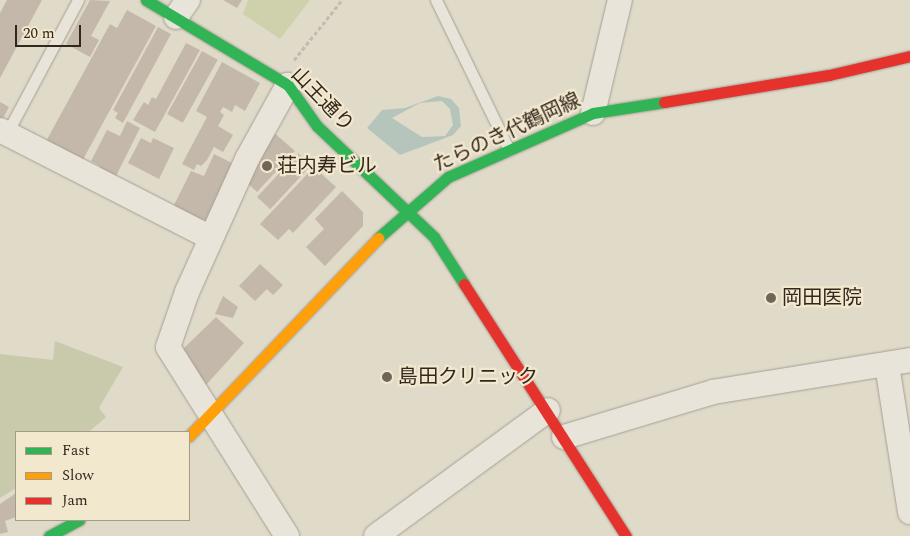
<!DOCTYPE html>
<meta charset="utf-8">
<style>
body{margin:0}
#map{position:relative;width:910px;height:536px;overflow:hidden;background:#e0dac9;font-family:Spectral,"Noto Sans JP",serif}
div>[style]{position:absolute}
.green>*{inset:0;background:#cfd0ac}
.cemetery>*{inset:0;background:#c9caab}
.water>*{inset:0;background:#b5c5bb}
.building>*{inset:0;background:#c4b8aa;transform-origin:0 0}
.path>*{height:3px;margin-top:-1.5px;transform-origin:0;background:repeating-linear-gradient(90deg,#c1bbb2 0 4px,transparent 0 6.5px)}
.roads{filter:drop-shadow(0 0 1px #a59f93) drop-shadow(0 0 1px #a59f93)}
.lane>*{height:11px;margin:-5.5px;padding:0 5.5px;transform-origin:5.5px;border-radius:5.5px;background:#e8e4da}
.street>*{height:24px;margin:-12px;padding:0 12px;transform-origin:12px;border-radius:12px;background:#e8e4da}
.fast>*{height:11px;margin:-5.5px;padding:0 5.5px;transform-origin:5.5px;border-radius:5.5px;background:#30b455}
.slow>*{height:11px;margin:-5.5px;padding:0 5.5px;transform-origin:5.5px;border-radius:5.5px;background:#ff9f0a}
.jam>*{height:11px;margin:-5.5px;padding:0 5.5px;transform-origin:5.5px;border-radius:5.5px;background:#e5322d}
.dots>*{width:14px;height:14px;translate:-50% -50%;box-sizing:border-box;border:2px solid #f2e8ce;border-radius:50%}
span{translate:-50% -50%;white-space:nowrap;text-align:center;line-height:1.15;-webkit-text-stroke:4.5px #f2e8ce;paint-order:stroke}
.street-label{font-size:20px;color:#32271c}
.poi-label{font-size:20px;color:#32271c}
.left{translate:0 -50%;text-align:left}
.legend{position:absolute;left:15px;top:431px;width:175px;height:90px;box-sizing:border-box;background:#f2e8ce;border:1px solid #a59b87;margin:0;padding:6px 9px;list-style:none;font-size:15px;color:#32271c}
.legend li{display:flex;align-items:center;gap:10px;height:25px}
.legend b{width:25px;border:1px solid #a59b87}
.scale{position:absolute;left:15px;top:25px;width:66px;height:22px;box-sizing:border-box;border:2px solid #32271c;border-top:0;padding-left:6px;font-size:15px;line-height:18px;white-space:nowrap;color:#32271c;-webkit-text-stroke:4px #f2e8ce;paint-order:stroke}
</style>
<div id="map">
<div class="green">
<i style="clip-path:polygon(248px 0,310px 0,280px 39px,243px 14px)"></i>
</div>
<div class="cemetery">
<i style="clip-path:polygon(55px 341px,123px 367px,99px 408px,106px 417px,89px 432px,16px 432px,16px 488px,0 498px,0 354px,53px 360px)"></i>
</div>
<div class="water">
<i style="clip-path:polygon(evenodd,438px 96px,451px 99px,459px 108px,461px 126px,453px 135px,400px 155px,367px 128px,382px 110px,405px 108px,438px 96px,442px 101px,450px 109px,453px 125px,445px 136px,422px 137px,392px 118px,420px 103px,442px 101px)"></i>
</div>
<div class="building">
<i style="clip-path:polygon(7px 0,42px 0,0 78px,0 13px)"></i>
<i style="clip-path:polygon(90px 0,110px 1px,91px 36px,99px 40px,90px 57px,66px 44px)"></i>
<i style="clip-path:polygon(223px 0,242px 0,237px 8px)"></i>
<i style="clip-path:polygon(127px 10px,156px 26px,80px 165px,44px 145px,110px 24px,117px 28px)"></i>
<i style="clip-path:polygon(158px 27px,171px 34px,123px 123px,115px 118px,118px 113px,113px 110px)"></i>
<i style="clip-path:polygon(186px 43px,200px 50px,155px 132px,133px 120px,144px 102px,148px 105px,152px 97px,156px 99px)"></i>
<i style="left:202px;top:51px;width:18px;height:72px;rotate:29deg"></i>
<i style="clip-path:polygon(222px 62px,260px 83px,245px 111px,235px 105px,232px 112px,223px 107px,220px 112px,224px 115px,218px 126px,233px 135px,223px 152px,214px 147px,207px 160px,201px 166px,197px 164px,194px 170px,182px 164px,207px 117px,196px 111px)"></i>
<i style="clip-path:polygon(0 102px,9px 107px,1px 122px,0 121px)"></i>
<i style="clip-path:polygon(127px 121px,140px 128px,114px 180px,97px 171px,100px 166px,91px 161px,107px 130px,120px 136px)"></i>
<i style="clip-path:polygon(272px 131px,295px 151px,257px 192px,246px 182px)"></i>
<i style="clip-path:polygon(141px 138px,151px 143px,153px 138px,174px 148px,159px 179px,128px 163px)"></i>
<i style="left:298px;top:153px;width:18px;height:60px;rotate:43deg"></i>
<i style="clip-path:polygon(214px 154px,238px 166px,209px 224px,173px 207px,191px 171px,204px 176px)"></i>
<i style="clip-path:polygon(314px 167px,336px 187px,293px 233px,289px 229px,278px 240px,260px 224px)"></i>
<i style="clip-path:polygon(342px 191px,363px 212px,363px 226px,325px 266px,306px 247px,324px 229px,315px 219px)"></i>
<i style="clip-path:polygon(260px 264px,283px 285px,273px 295px,267px 289px,255px 301px,239px 286px)"></i>
<i style="clip-path:polygon(223px 296px,238px 307px,233px 318px,215px 314px)"></i>
<i style="clip-path:polygon(216px 317px,244px 343px,206px 385px,182px 350px)"></i>
<i style="clip-path:polygon(16px 493px,16px 517px,5px 521px,8px 532px,0 534px,0 504px)"></i>
</div>
<div class="path">
<i style="left:294px;top:60px;width:77px;rotate:-51.3deg"></i>
</div>
<div class="roads">
<div class="lane">
<i style="left:436px;top:0;width:167px;rotate:64deg"></i>
<i style="left:7px;top:133px;width:151px;rotate:-61.9deg"></i>
</div>
<div class="street">
<i style="left:176px;top:17px;width:21px;rotate:-55deg"></i>
<i style="left:593px;top:113px;width:116px;rotate:-76.6deg"></i>
<i style="left:0;top:130px;width:237px;rotate:27.1deg"></i>
<i style="left:887px;top:365px;width:149px;rotate:81.1deg"></i>
<i style="left:564px;top:437px;width:156px;rotate:-16.8deg"></i>
<i style="left:713px;top:392px;width:200px;rotate:-9.2deg"></i>
<i style="left:287px;top:536px;width:223px;rotate:-122.2deg"></i>
<i style="left:168px;top:347px;width:58px;rotate:-70.9deg"></i>
<i style="left:187px;top:292px;width:146px;rotate:-65.7deg"></i>
<i style="left:247px;top:159px;width:85px;rotate:-61deg"></i>
<i style="left:376px;top:536px;width:213px;rotate:-36.2deg"></i>
</div>
<div class="fast">
<i style="left:146px;top:0;width:165px;rotate:30.9deg"></i>
<i style="left:288px;top:85px;width:50px;rotate:54.7deg"></i>
<i style="left:317px;top:126px;width:161px;rotate:43.5deg"></i>
<i style="left:434px;top:237px;width:56px;rotate:57.4deg"></i>
<i style="left:378px;top:238px;width:93px;rotate:-41.1deg"></i>
<i style="left:448px;top:177px;width:158px;rotate:-23.8deg"></i>
<i style="left:593px;top:113px;width:72px;rotate:-8.8deg"></i>
<i style="left:49px;top:536px;width:34px;rotate:-28deg"></i>
</div>
<div class="slow">
<i style="left:189px;top:436px;width:274px;rotate:-46.3deg"></i>
</div>
<div class="jam">
<i style="left:664px;top:102px;width:167px;rotate:-9.3deg"></i>
<i style="left:829px;top:75px;width:83px;rotate:-13.2deg"></i>
<i style="left:464px;top:284px;width:300px;rotate:57.3deg"></i>
</div>
</div>
<div class="dots">
<i style="left:267px;top:166px;background:#6f6659"></i>
<i style="left:771px;top:298px;background:#6f6659"></i>
<i style="left:387px;top:377px;background:#6f6659"></i>
</div>
<div class="street-label">
<span style="left:322px;top:100px;rotate:46deg">山王通り</span>
<span style="left:507px;top:133px;rotate:-25deg">たらのき代鶴岡線</span>
</div>
<div class="poi-label">
<span class="left" style="left:277px;top:166px">荘内寿ビル</span>
<span class="left" style="left:782px;top:298px">岡田医院</span>
<span class="left" style="left:398px;top:377px">島田クリニック</span>
</div>
<ul class="legend">
<li><b style="height:6px;background:#30b455"></b>Fast</li>
<li><b style="height:6px;background:#ff9f0a"></b>Slow</li>
<li><b style="height:6px;background:#e5322d"></b>Jam</li>
</ul>
<div class="scale">20 m</div>
</div>
